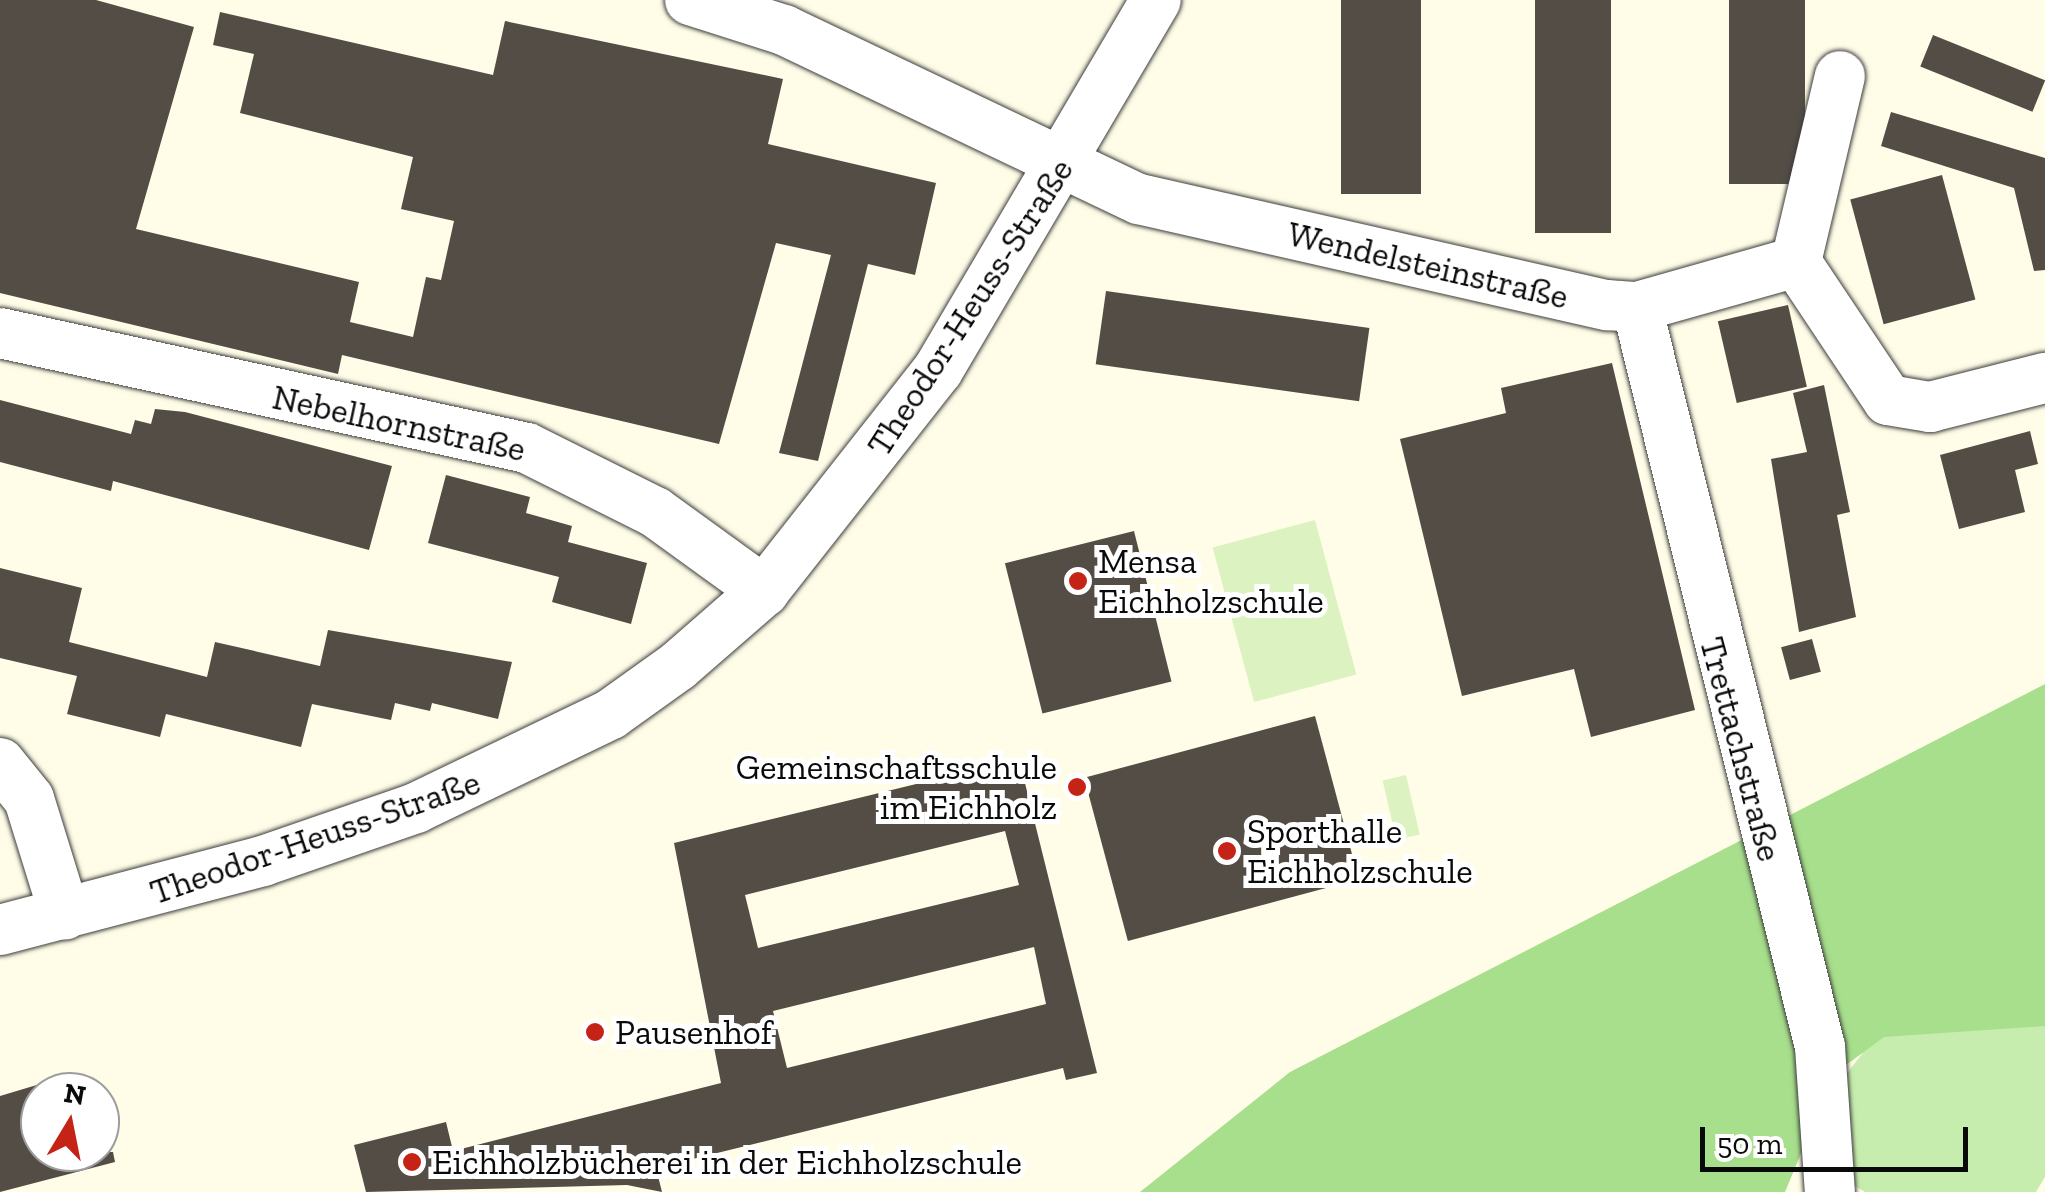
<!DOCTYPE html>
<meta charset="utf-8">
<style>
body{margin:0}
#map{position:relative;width:2045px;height:1192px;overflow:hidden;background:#fffde7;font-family:"Zilla Slab",serif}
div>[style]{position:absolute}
.green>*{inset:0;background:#c7edae}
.forest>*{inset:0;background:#a7df8c}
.pitch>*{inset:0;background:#dcf3c1;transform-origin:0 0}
.building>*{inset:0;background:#544d46;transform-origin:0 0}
.roads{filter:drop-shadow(0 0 2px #3d3d3d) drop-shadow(0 0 2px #3d3d3d)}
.minor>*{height:50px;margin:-25px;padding:0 25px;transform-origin:25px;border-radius:25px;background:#fff}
.dots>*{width:28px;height:28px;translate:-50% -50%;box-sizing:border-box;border:5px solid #fff;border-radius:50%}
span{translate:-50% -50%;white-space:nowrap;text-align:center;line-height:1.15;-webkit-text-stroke:10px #fff;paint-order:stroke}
.street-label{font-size:35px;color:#0a0a0a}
.poi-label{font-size:35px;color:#0a0a0a}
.left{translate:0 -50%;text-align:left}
.right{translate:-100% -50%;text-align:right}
.north{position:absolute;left:20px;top:1072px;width:100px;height:100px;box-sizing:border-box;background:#fff;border:2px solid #9d9d9d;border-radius:50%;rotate:10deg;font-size:28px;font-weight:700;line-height:40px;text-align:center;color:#0a0a0a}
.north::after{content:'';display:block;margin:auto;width:35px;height:45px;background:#c62317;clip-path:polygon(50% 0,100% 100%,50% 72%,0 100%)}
.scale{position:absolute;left:1700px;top:1127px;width:268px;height:45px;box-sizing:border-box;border:5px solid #0a0a0a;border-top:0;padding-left:12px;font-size:30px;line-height:35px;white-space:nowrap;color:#0a0a0a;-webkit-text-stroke:8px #fff;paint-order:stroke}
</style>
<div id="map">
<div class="green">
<i style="clip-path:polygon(2045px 1019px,2045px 1177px,2036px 1192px,1865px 1192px,1845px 1180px,1841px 1081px,1879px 1032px)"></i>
</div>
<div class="forest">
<i style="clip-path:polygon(2045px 684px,2045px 1026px,1884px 1037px,1834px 1074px,1785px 1192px,1140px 1192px,1290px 1072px)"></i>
</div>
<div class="pitch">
<i style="left:1315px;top:520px;width:160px;height:106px;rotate:75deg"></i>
<i style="left:1406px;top:775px;width:61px;height:24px;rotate:77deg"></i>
</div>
<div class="building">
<i style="clip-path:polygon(0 0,96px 0,194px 27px,136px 229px,359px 282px,350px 322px,413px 337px,426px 277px,441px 280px,454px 221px,401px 209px,413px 157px,240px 113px,254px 54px,213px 45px,220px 12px,493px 75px,505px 21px,783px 79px,768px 144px,936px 183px,915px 275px,868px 264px,818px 461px,779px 453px,831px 255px,776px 243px,719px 444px,342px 355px,338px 374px,0 293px)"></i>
<i style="left:1341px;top:0;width:80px;height:194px"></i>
<i style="left:1535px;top:0;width:76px;height:233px"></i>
<i style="left:1729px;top:0;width:76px;height:184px"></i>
<i style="left:1933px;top:35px;width:121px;height:34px;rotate:22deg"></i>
<i style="clip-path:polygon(1891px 112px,2045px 158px,2045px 270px,2034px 271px,2014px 188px,1881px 146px)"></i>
<i style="left:1942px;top:175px;width:129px;height:95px;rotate:75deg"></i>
<i style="left:1106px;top:291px;width:266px;height:74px;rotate:8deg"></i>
<i style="left:1788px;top:305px;width:84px;height:72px;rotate:77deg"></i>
<i style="clip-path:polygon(1612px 363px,1695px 710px,1591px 737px,1574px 669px,1462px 696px,1400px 439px,1506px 413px,1501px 388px)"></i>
<i style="clip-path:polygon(1824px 385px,1850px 512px,1837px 515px,1856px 617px,1799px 632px,1771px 459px,1807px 452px,1793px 393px)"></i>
<i style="clip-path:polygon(0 400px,131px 434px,135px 420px,151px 424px,155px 409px,185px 412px,392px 466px,369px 550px,113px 481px,111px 491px,0 462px)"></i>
<i style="clip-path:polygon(2030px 431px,2038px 464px,2015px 470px,2025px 512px,1959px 529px,1940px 455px)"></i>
<i style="clip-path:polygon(446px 475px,530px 497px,526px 513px,572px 526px,568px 542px,647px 563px,631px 624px,552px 602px,559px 577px,428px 543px)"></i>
<i style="left:1134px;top:531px;width:155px;height:133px;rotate:76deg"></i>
<i style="clip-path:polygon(0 568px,82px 588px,69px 642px,207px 677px,215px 642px,320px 666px,328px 630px,512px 662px,498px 719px,432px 703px,430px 711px,395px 703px,391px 720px,312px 704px,301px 747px,166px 714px,160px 737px,67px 714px,77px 676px,0 658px)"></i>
<i style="left:1812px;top:639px;width:34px;height:32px;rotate:75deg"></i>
<i style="left:1315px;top:716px;width:169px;height:239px;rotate:75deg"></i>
<i style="clip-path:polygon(evenodd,1019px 759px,1097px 1073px,1066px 1080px,1063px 1068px,656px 1168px,662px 1192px,627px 1185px,366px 1192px,354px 1145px,446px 1122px,453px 1151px,721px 1083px,674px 843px,1019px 759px,1005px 831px,1019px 885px,758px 948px,745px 895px,1005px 831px,1019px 759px,1034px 947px,1046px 1004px,787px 1068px,773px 1011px,1034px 947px)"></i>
<i style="clip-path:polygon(40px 1084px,40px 1152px,113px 1152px,115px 1162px,0 1192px,0 1096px)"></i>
</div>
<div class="roads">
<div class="minor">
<i style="left:690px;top:0;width:99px;rotate:17.7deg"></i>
<i style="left:784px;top:30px;width:393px;rotate:25.5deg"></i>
<i style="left:1139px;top:199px;width:480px;rotate:12.8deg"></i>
<i style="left:1607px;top:305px;width:30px;rotate:4deg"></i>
<i style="left:1637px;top:307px;width:165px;rotate:-15.8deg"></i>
<i style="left:1796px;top:262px;width:166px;rotate:56.3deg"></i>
<i style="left:1888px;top:400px;width:43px;rotate:9.5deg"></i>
<i style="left:1930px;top:407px;width:119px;rotate:-14.2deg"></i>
<i style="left:1796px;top:262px;width:191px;rotate:-76.7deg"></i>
<i style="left:1637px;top:307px;width:762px;rotate:76.11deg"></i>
<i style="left:1820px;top:1047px;width:145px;rotate:86.1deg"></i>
<i style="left:0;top:333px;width:539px;rotate:12.31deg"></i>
<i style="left:527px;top:448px;width:143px;rotate:26.6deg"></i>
<i style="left:655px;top:512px;width:135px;rotate:35.9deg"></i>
<i style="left:0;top:763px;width:46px;rotate:51.1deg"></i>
<i style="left:29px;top:799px;width:121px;rotate:72.8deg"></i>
<i style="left:0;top:930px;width:272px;rotate:-14.7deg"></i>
<i style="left:263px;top:861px;width:162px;rotate:-19.1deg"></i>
<i style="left:416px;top:808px;width:216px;rotate:-25.7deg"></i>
<i style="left:611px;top:714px;width:82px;rotate:-35.6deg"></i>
<i style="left:678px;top:666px;width:114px;rotate:-41.1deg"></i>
<i style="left:764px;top:591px;width:281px;rotate:-51.8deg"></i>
<i style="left:938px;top:370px;width:429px;rotate:-59.5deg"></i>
</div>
</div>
<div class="dots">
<i style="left:1078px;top:581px;background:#c62317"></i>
<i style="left:1077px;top:787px;background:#c62317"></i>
<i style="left:1227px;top:851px;background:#c62317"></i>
<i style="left:595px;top:1032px;background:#c62317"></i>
<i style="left:412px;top:1162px;background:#c62317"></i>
</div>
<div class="street-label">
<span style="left:1428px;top:265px;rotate:13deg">Wendelsteinstraße</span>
<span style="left:970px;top:307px;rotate:-57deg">Theodor-Heuss-Straße</span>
<span style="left:399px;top:423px;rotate:12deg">Nebelhornstraße</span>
<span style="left:1741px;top:749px;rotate:75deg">Trettachstraße</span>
<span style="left:315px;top:837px;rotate:-19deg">Theodor-Heuss-Straße</span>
</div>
<div class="poi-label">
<span class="left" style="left:1098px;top:581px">Mensa<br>Eichholzschule</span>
<span class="right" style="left:1057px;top:787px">Gemeinschaftsschule<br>im Eichholz</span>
<span class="left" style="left:1247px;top:851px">Sporthalle<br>Eichholzschule</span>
<span class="left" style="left:615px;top:1032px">Pausenhof</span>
<span class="left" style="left:432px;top:1162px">Eichholzbücherei in der Eichholzschule</span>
</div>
<div class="north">N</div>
<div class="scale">50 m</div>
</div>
